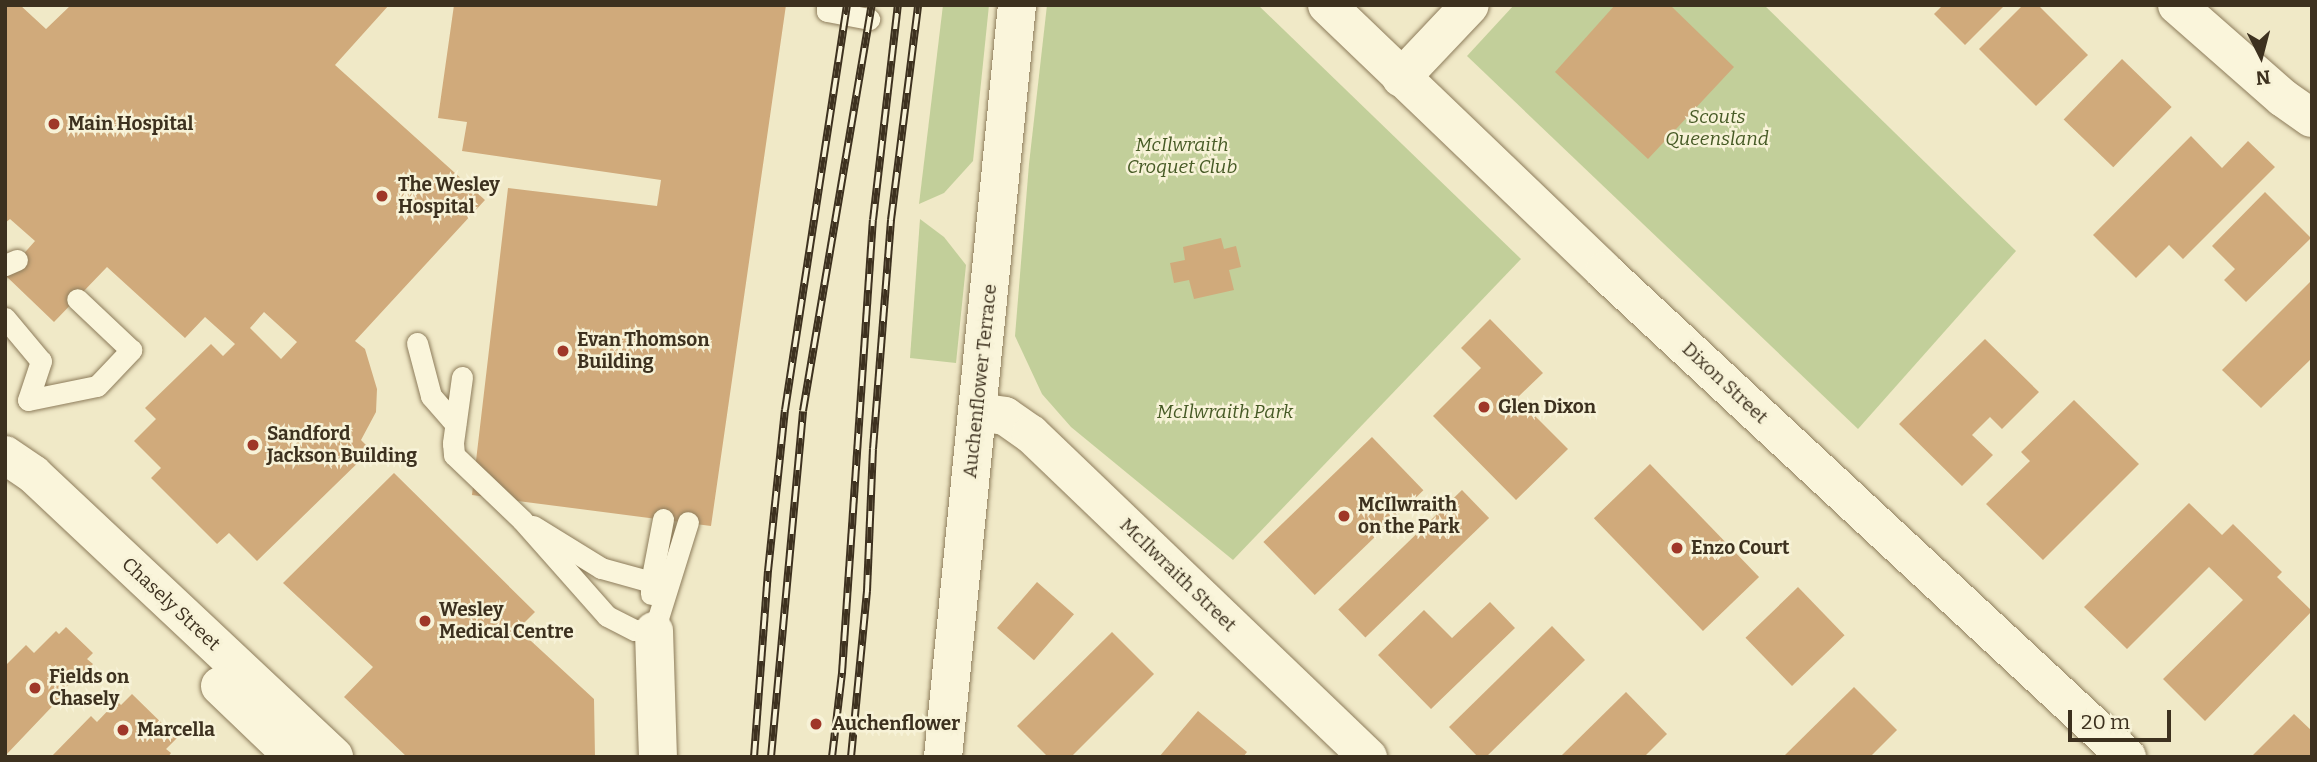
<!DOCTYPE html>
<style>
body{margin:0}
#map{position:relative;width:2317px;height:762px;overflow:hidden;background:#f0e9c7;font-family:Bitter,serif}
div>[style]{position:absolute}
.green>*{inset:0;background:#c2cf9a}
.building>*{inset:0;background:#d0aa7b;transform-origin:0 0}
.roads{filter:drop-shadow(0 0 2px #8d7c5b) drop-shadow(0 0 2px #8d7c5b)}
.service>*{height:21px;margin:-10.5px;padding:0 10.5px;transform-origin:10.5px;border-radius:10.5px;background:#faf5db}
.minor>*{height:38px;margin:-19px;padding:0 19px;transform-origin:19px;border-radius:19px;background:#faf5db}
.rail>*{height:8px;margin-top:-4px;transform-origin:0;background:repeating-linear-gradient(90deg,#f7f2d7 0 16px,#3d311f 0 32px);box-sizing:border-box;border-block:2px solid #3d311f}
.dots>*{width:19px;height:19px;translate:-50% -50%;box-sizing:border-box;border:4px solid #f7f2d7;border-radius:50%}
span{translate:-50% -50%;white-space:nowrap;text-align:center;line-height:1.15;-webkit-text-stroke:5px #f7f2d7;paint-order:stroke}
.park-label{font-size:19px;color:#465a25;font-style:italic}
.poi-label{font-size:19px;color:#3d311f;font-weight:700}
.left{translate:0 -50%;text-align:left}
.street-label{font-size:19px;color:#3d311f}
.frame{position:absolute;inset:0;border:7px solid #3d311f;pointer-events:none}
.north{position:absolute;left:2226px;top:21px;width:70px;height:70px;-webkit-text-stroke:5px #f7f2d7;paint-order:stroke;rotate:174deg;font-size:19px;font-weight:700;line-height:28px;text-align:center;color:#3d311f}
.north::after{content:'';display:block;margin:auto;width:24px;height:32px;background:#3d311f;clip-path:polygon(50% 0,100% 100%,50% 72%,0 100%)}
.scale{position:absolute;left:2068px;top:710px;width:103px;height:32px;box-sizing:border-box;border:4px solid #3d311f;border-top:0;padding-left:9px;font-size:21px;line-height:24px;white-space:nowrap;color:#3d311f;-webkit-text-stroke:5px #f7f2d7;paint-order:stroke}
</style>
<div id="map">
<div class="green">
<i style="clip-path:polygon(943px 5px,989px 5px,973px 161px,944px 193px,919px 204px)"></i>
<i style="clip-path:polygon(1047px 5px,1258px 5px,1521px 259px,1233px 560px,1071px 427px,1042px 394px,1015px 336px,1029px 164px)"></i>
<i style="clip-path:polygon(1514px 5px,1764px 5px,2016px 251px,1858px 429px,1467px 56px)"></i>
<i style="clip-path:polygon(920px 219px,944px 237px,966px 265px,956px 363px,910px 358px)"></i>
</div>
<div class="building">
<i style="clip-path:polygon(evenodd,5px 5px,20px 5px,46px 29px,71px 5px,389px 5px,335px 65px,485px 200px,355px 341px,365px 349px,377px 389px,376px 412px,361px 440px,371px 450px,257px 561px,229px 533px,217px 544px,151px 478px,161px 468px,134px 441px,156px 419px,145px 408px,211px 344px,223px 356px,235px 344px,205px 317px,185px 338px,107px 267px,54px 322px,5px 275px,35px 241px,10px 219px,5px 223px,5px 5px,264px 312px,297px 342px,281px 359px,250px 328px,264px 312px)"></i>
<i style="clip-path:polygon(454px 5px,786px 5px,711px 526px,472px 495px,508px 188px,657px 206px,661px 180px,462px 151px,467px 122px,438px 118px)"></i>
<i style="clip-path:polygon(1615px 5px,1670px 5px,1734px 67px,1648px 159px,1555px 72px)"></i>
<i style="clip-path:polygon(1943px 5px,2005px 5px,1965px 45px,1934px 14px)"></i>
<i style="clip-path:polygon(2023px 5px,2038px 5px,2088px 55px,2036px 106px,1979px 49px)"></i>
<i style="left:2122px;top:59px;width:69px;height:84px;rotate:44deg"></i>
<i style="clip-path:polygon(2191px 136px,2222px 168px,2248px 141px,2275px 167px,2183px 259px,2169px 245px,2136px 278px,2093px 235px)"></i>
<i style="clip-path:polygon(2265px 192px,2311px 238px,2246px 302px,2224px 280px,2235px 269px,2212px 246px)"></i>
<i style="clip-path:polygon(1221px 238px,1224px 249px,1236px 246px,1241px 267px,1229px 270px,1234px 290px,1194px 299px,1189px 280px,1174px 283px,1170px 263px,1185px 260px,1183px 247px)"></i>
<i style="clip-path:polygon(2312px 280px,2312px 358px,2261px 408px,2222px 370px)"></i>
<i style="clip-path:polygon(1490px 319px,1543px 373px,1517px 398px,1568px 449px,1516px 500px,1433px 416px,1481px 368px,1461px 348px)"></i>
<i style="clip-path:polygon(1985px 339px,2039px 392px,2002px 429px,1990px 417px,1972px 435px,1993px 455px,1962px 486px,1899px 424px)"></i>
<i style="clip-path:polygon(2074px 400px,2139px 464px,2043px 560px,1986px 504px,2030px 461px,2021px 452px)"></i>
<i style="left:1372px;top:437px;width:74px;height:151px;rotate:46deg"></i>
<i style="left:1650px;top:464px;width:157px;height:78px;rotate:46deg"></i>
<i style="clip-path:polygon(394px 473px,535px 612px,518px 629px,594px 699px,595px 757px,407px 757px,344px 697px,373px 667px,283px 583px)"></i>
<i style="left:1462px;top:490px;width:39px;height:172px;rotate:46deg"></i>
<i style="clip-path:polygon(2189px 503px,2222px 535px,2233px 524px,2282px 572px,2277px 577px,2312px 611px,2205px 721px,2163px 679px,2243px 600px,2209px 567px,2127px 649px,2084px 607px)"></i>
<i style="left:1037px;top:582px;width:49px;height:61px;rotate:41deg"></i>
<i style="left:1798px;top:587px;width:67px;height:73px;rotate:46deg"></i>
<i style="clip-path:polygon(1490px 602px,1515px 628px,1431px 709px,1378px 655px,1424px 610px,1452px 638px)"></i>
<i style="clip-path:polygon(1552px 626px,1585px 660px,1486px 757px,1478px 757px,1449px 727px)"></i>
<i style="clip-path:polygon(66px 627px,93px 653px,87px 659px,93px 664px,73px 685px,71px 682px,62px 692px,64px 694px,5px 756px,5px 666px,26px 645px,34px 653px,56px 631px,59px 634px)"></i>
<i style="clip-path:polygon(1112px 632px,1154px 674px,1071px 757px,1048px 757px,1017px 726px)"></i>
<i style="clip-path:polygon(1854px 687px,1897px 730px,1870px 757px,1783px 757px)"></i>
<i style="clip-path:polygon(1626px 692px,1667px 734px,1644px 757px,1560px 757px)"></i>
<i style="clip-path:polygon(132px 694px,177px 738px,166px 749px,171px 753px,168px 757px,51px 757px,91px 716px,97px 722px,117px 701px,121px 705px)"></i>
<i style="clip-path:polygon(1198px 711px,1247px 752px,1243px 757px,1159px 757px)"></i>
<i style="clip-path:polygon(2294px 714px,2312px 731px,2312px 757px,2251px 757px)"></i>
</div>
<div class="roads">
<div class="service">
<i style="left:827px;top:5px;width:6px;rotate:90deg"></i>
<i style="left:827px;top:11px;width:43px;rotate:10.8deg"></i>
<i style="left:5px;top:265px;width:13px;rotate:-23deg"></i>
<i style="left:5px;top:318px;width:56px;rotate:50.1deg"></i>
<i style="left:41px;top:361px;width:41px;rotate:108.4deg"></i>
<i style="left:28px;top:400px;width:70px;rotate:-11.5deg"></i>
<i style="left:97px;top:386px;width:50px;rotate:-46.6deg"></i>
<i style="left:131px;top:350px;width:74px;rotate:-136.6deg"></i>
<i style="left:417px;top:343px;width:55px;rotate:75.2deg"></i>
<i style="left:431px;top:396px;width:37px;rotate:49deg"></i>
<i style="left:462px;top:377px;width:67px;rotate:97.8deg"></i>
<i style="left:453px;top:443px;width:12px;rotate:85deg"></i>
<i style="left:454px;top:455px;width:94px;rotate:43.7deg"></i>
<i style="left:522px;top:520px;width:128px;rotate:48.5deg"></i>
<i style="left:607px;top:616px;width:31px;rotate:27deg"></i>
<i style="left:635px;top:630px;width:19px;rotate:3deg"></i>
<i style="left:533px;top:526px;width:80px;rotate:31.7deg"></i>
<i style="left:601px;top:568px;width:52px;rotate:15.6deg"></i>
<i style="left:651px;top:594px;width:12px;rotate:-90deg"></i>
<i style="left:651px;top:582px;width:64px;rotate:-79.2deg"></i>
<i style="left:654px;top:631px;width:114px;rotate:-72.7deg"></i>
</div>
<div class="minor">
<i style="left:1327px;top:5px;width:384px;rotate:43.8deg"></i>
<i style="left:1604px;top:271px;width:714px;rotate:42.9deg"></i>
<i style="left:2177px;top:5px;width:141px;rotate:41.3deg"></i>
<i style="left:2283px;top:98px;width:35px;rotate:35deg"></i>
<i style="left:1401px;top:78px;width:100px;rotate:-46.6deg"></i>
<i style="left:977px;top:412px;width:28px;rotate:8deg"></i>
<i style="left:1005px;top:416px;width:32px;rotate:35deg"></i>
<i style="left:1031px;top:434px;width:467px;rotate:43.8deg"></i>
<i style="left:5px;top:455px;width:34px;rotate:34deg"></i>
<i style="left:33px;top:474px;width:413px;rotate:43.2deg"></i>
<i style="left:654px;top:631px;width:126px;rotate:88.2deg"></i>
<i style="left:220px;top:686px;width:103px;rotate:43.8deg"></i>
<i style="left:943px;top:757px;width:756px;rotate:-84.38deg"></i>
</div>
</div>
<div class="rail">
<i style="left:754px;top:757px;width:187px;rotate:-85.7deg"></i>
<i style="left:768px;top:571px;width:162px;rotate:-84deg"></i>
<i style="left:785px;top:410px;width:410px;rotate:-81.3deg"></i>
<i style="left:771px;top:757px;width:347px;rotate:-84.7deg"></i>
<i style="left:803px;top:411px;width:412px;rotate:-80.4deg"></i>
<i style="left:832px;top:757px;width:85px;rotate:-83.2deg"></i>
<i style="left:842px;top:673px;width:454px;rotate:-86.1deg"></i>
<i style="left:873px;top:220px;width:216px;rotate:-83.4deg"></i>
<i style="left:851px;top:757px;width:167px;rotate:-84.5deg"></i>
<i style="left:867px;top:591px;width:142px;rotate:-87.6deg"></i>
<i style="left:873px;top:449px;width:230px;rotate:-85.5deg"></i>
<i style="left:891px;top:220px;width:217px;rotate:-82.8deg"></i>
</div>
<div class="dots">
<i style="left:54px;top:124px;background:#9f3728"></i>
<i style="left:382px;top:196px;background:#9f3728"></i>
<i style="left:563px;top:351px;background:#9f3728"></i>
<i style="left:1484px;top:407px;background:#9f3728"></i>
<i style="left:253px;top:445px;background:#9f3728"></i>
<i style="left:1344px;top:516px;background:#9f3728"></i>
<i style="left:1677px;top:548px;background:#9f3728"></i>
<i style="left:425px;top:621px;background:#9f3728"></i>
<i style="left:35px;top:688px;background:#9f3728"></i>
<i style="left:816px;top:724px;background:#9f3728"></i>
<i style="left:123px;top:730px;background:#9f3728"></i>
</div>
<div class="park-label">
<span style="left:1717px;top:128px">Scouts<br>Queensland</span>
<span style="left:1182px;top:156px">McIlwraith<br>Croquet Club</span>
<span style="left:1225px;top:412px">McIlwraith Park</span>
</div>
<div class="poi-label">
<span class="left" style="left:68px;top:124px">Main Hospital</span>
<span class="left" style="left:398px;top:196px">The Wesley<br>Hospital</span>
<span class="left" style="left:577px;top:351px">Evan Thomson<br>Building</span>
<span class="left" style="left:1498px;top:407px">Glen Dixon</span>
<span class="left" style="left:267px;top:445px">Sandford<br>Jackson Building</span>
<span class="left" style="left:1358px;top:516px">McIlwraith<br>on the Park</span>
<span class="left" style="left:1691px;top:548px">Enzo Court</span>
<span class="left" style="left:439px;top:621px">Wesley<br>Medical Centre</span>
<span class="left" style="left:49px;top:688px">Fields on<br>Chasely</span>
<span class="left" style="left:832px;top:724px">Auchenflower</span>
<span class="left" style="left:137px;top:730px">Marcella</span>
</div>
<div class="street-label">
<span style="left:980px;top:381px;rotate:-84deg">Auchenflower Terrace</span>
<span style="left:1725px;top:383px;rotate:43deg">Dixon Street</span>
<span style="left:1178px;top:575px;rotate:44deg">McIlwraith Street</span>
<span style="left:171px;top:604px;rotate:43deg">Chasely Street</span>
</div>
<div class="frame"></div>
<div class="north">N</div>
<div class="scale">20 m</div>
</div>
